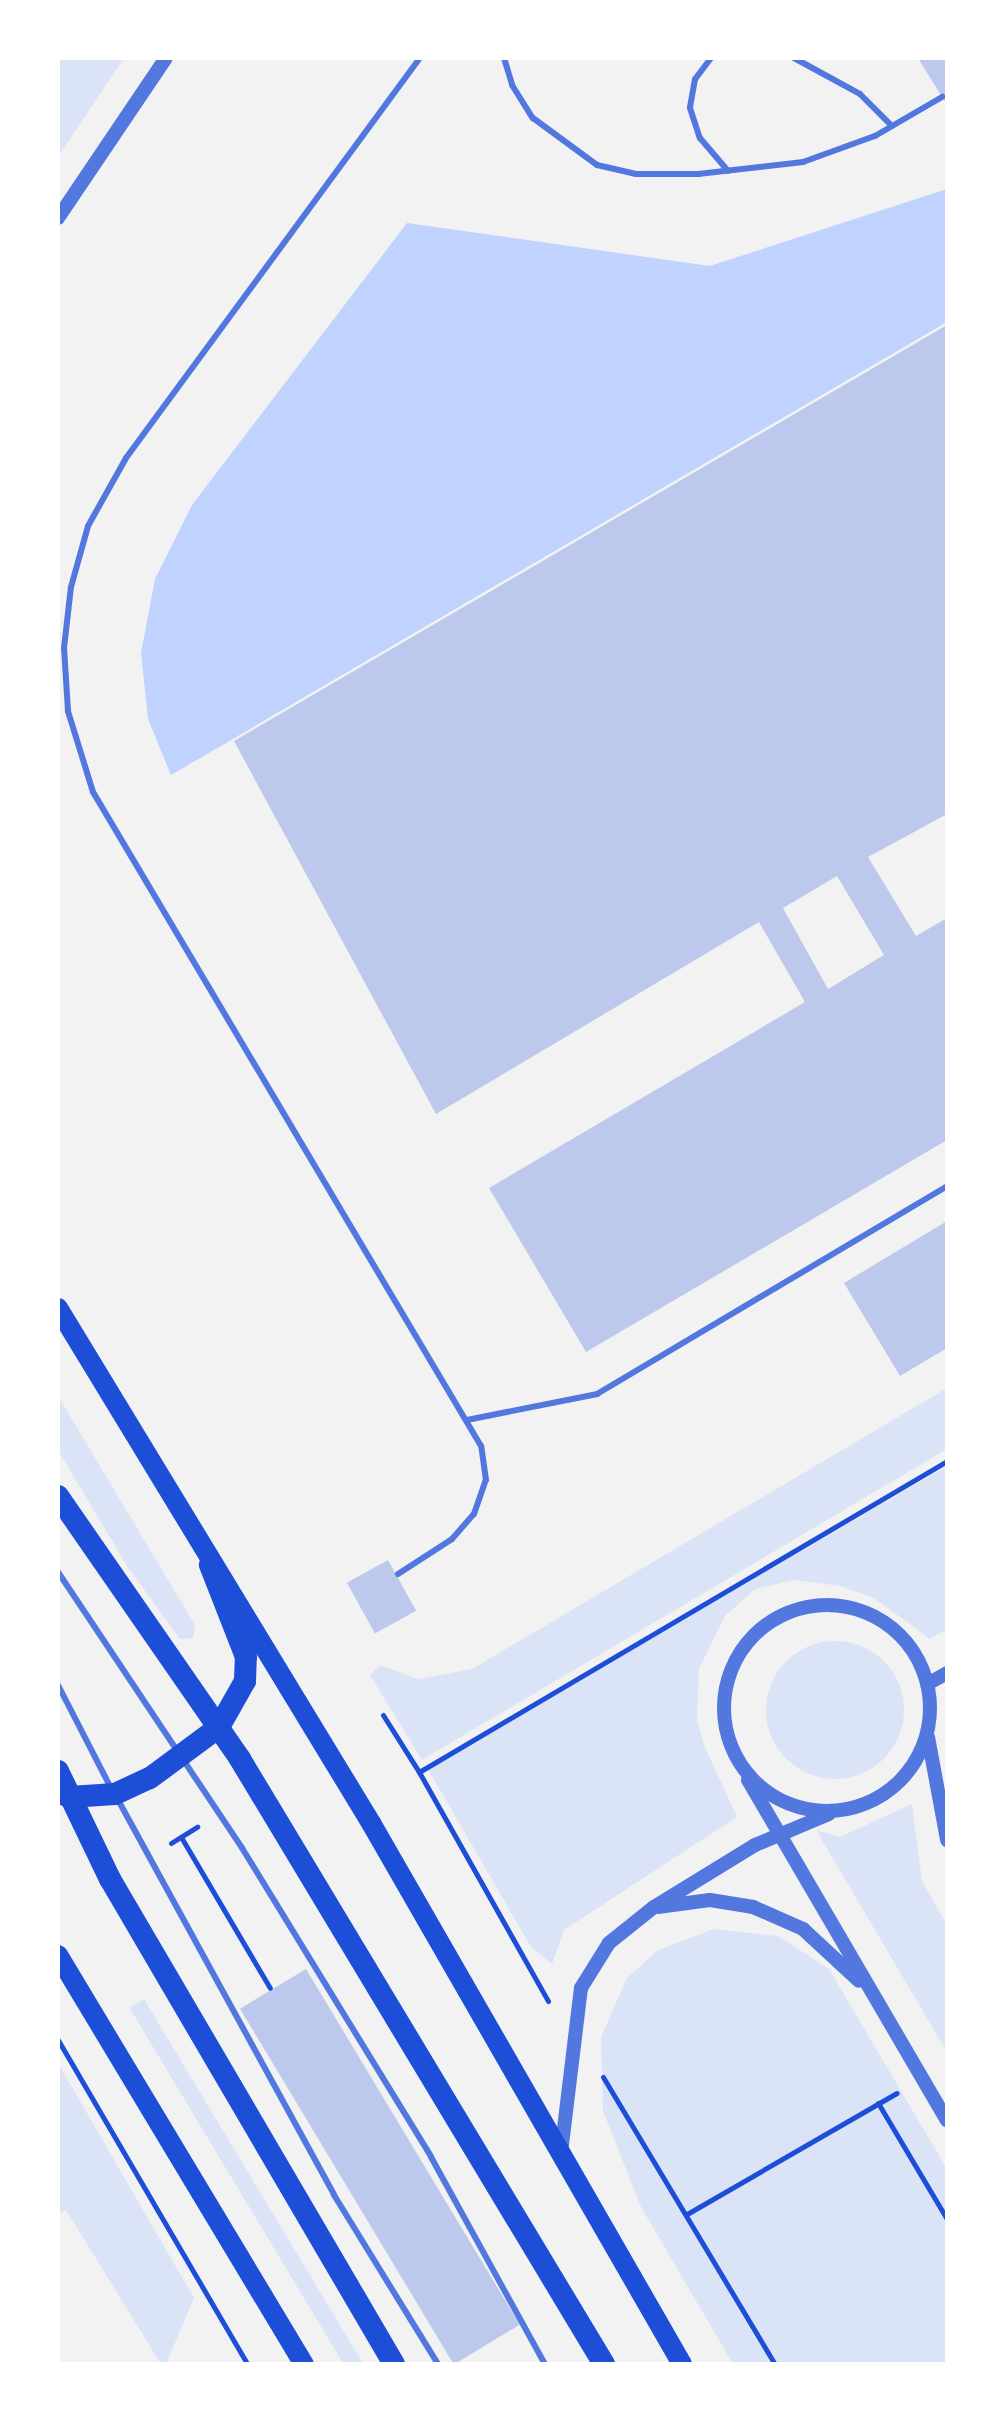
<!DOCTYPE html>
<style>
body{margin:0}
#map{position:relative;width:1005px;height:2422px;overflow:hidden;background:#f2f2f2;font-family:"Nunito Sans",sans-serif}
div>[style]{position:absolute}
.green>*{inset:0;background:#dbe4f7;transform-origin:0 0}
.round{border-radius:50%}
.water>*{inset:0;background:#bfd3fe}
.building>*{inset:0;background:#bdc9ec;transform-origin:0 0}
.path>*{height:5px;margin:-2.5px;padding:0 2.5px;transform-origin:2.5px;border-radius:2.5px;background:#1d4ed8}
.service>*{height:6px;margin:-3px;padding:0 3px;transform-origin:3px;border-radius:3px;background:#5277de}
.tertiary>*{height:14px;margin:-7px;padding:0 7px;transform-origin:7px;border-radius:7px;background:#5277de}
.tertiary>.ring{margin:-7px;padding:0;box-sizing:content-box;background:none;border:14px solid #5277de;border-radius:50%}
.primary>*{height:20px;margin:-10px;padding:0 10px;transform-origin:10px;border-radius:10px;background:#1d4ed8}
.trunk>*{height:22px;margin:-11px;padding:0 11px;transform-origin:11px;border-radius:11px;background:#1d4ed8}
span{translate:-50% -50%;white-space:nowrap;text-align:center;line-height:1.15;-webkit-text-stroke:7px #fff;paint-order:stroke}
.frame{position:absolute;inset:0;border:60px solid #fff;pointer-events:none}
</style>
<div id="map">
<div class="green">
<i style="clip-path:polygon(58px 58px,124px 58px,58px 157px)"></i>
<i style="clip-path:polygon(947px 1388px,947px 1449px,422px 1760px,370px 1675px,380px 1665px,418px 1679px,472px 1669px)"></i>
<i style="clip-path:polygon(58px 1396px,195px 1625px,193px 1638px,180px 1639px,127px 1566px,58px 1450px)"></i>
<i style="clip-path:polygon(947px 1466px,947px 1629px,930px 1639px,874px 1598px,840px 1586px,795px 1580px,755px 1589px,725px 1616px,699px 1669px,697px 1719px,704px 1745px,737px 1817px,564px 1930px,552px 1964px,531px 1947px,428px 1769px)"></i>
<i class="round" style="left:766px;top:1641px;width:138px;height:138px"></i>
<i style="clip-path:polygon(912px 1804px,922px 1881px,947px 1925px,947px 2052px,816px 1830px,840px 1837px)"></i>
<i style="clip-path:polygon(714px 1929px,778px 1936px,829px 1969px,947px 2169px,947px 2364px,733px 2364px,641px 2207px,603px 2111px,601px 2037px,627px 1978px,658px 1950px)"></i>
<i style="left:144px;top:1999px;width:425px;height:17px;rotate:59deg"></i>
<i style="clip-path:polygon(58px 2063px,194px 2298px,166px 2364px,161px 2364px,66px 2210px,58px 2214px)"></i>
</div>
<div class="water">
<i style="clip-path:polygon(947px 189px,947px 322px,171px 775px,148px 719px,141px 653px,155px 579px,192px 505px,407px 223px,710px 266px)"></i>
</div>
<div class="building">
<i style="clip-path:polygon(918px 58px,947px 58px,947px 105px)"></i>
<i style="clip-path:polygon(evenodd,947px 325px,947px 814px,868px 857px,916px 936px,947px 918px,947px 1140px,586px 1352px,489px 1188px,805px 1002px,759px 922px,436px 1114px,234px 741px,947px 325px,837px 876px,884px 955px,828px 989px,783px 908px,837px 876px)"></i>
<i style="clip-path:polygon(947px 1221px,947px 1348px,900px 1376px,844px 1283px)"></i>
<i style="left:388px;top:1560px;width:58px;height:47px;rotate:61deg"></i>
<i style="left:306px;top:1969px;width:415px;height:77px;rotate:59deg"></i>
</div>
<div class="path">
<i style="left:383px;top:1715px;width:67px;rotate:57.7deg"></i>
<i style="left:419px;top:1772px;width:613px;rotate:-30.5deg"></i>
<i style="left:419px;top:1772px;width:263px;rotate:60.6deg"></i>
<i style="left:181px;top:1837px;width:175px;rotate:59.5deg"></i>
<i style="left:171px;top:1843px;width:31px;rotate:-32deg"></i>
<i style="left:58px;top:2040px;width:375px;rotate:59.7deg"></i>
<i style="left:603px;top:2077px;width:335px;rotate:59.1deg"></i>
<i style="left:878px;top:2103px;width:135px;rotate:59.3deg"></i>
<i style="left:687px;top:2214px;width:242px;rotate:-30deg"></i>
</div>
<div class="service">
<i style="left:504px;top:58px;width:28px;rotate:73deg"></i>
<i style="left:512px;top:85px;width:39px;rotate:58deg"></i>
<i style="left:533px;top:118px;width:79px;rotate:36.3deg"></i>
<i style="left:597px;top:165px;width:40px;rotate:13deg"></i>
<i style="left:636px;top:174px;width:62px"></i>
<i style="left:698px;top:174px;width:106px;rotate:-6.5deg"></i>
<i style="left:803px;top:162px;width:77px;rotate:-19.9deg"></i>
<i style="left:875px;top:136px;width:78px;rotate:-30.2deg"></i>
<i style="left:711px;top:58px;width:26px;rotate:127deg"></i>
<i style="left:695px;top:79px;width:29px;rotate:100deg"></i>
<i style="left:690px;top:108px;width:32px;rotate:72deg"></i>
<i style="left:700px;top:138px;width:43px;rotate:49.7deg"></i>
<i style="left:794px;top:58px;width:75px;rotate:28.6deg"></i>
<i style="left:860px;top:94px;width:45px;rotate:45deg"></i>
<i style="left:467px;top:1420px;width:133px;rotate:-11.3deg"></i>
<i style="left:597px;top:1394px;width:407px;rotate:-30.7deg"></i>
<i style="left:58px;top:1572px;width:332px;rotate:56.3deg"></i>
<i style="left:242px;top:1848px;width:362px;rotate:58.5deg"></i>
<i style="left:431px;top:2157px;width:236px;rotate:61.2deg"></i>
<i style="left:398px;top:1574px;width:64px;rotate:-32.9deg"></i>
<i style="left:452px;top:1539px;width:33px;rotate:-49deg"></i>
<i style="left:474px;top:1514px;width:36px;rotate:-71deg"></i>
<i style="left:486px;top:1480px;width:34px;rotate:-98deg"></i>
<i style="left:481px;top:1446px;width:760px;rotate:-120.68deg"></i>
<i style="left:93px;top:792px;width:85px;rotate:-107.2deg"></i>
<i style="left:68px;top:711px;width:63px;rotate:-93.6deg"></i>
<i style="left:64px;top:648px;width:61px;rotate:-83.5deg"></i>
<i style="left:71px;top:587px;width:63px;rotate:-74.4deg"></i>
<i style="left:88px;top:526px;width:78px;rotate:-60.8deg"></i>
<i style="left:126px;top:458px;width:496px;rotate:-53.7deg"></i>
<i style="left:58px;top:1685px;width:116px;rotate:62.8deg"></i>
<i style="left:117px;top:1798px;width:452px;rotate:61.3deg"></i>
<i style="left:334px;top:2195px;width:198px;rotate:58.4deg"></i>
</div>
<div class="tertiary">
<i style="left:58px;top:218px;width:193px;rotate:-56deg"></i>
<i class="ring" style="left:724px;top:1605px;width:192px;height:192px"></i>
<i style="left:929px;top:1683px;width:21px;rotate:-29deg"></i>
<i style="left:928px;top:1737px;width:105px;rotate:79.5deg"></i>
<i style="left:748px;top:1780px;width:394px;rotate:59.7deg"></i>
<i style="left:658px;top:1907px;width:52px;rotate:-7.7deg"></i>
<i style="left:710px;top:1900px;width:44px;rotate:9.2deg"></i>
<i style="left:753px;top:1907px;width:55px;rotate:23.7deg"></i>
<i style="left:803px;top:1929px;width:76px;rotate:42.9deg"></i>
<i style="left:561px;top:2153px;width:166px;rotate:-83.1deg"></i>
<i style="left:581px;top:1988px;width:53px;rotate:-58.1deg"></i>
<i style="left:609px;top:1943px;width:58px;rotate:-38.7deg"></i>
<i style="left:654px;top:1907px;width:119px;rotate:-31.5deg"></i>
<i style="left:755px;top:1845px;width:80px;rotate:-22.7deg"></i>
</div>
<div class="primary">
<i style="left:58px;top:1308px;width:603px;rotate:58.71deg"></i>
<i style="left:371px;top:1823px;width:624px;rotate:60.11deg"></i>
<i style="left:58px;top:1955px;width:477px;rotate:59deg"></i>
</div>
<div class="trunk">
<i style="left:58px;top:1496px;width:320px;rotate:55.3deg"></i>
<i style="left:240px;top:1759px;width:706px;rotate:58.97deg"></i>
<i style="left:58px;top:1771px;width:120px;rotate:64.3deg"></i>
<i style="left:110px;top:1879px;width:562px;rotate:59.65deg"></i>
<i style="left:58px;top:1792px;width:13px;rotate:23deg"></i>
<i style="left:70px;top:1797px;width:45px;rotate:-3.8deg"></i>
<i style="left:115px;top:1794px;width:38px;rotate:-25deg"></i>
<i style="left:150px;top:1778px;width:86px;rotate:-36.5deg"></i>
<i style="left:219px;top:1727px;width:53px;rotate:-60.5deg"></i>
<i style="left:245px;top:1681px;width:24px;rotate:-88deg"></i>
<i style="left:246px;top:1657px;width:99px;rotate:-111.4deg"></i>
</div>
<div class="frame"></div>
</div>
